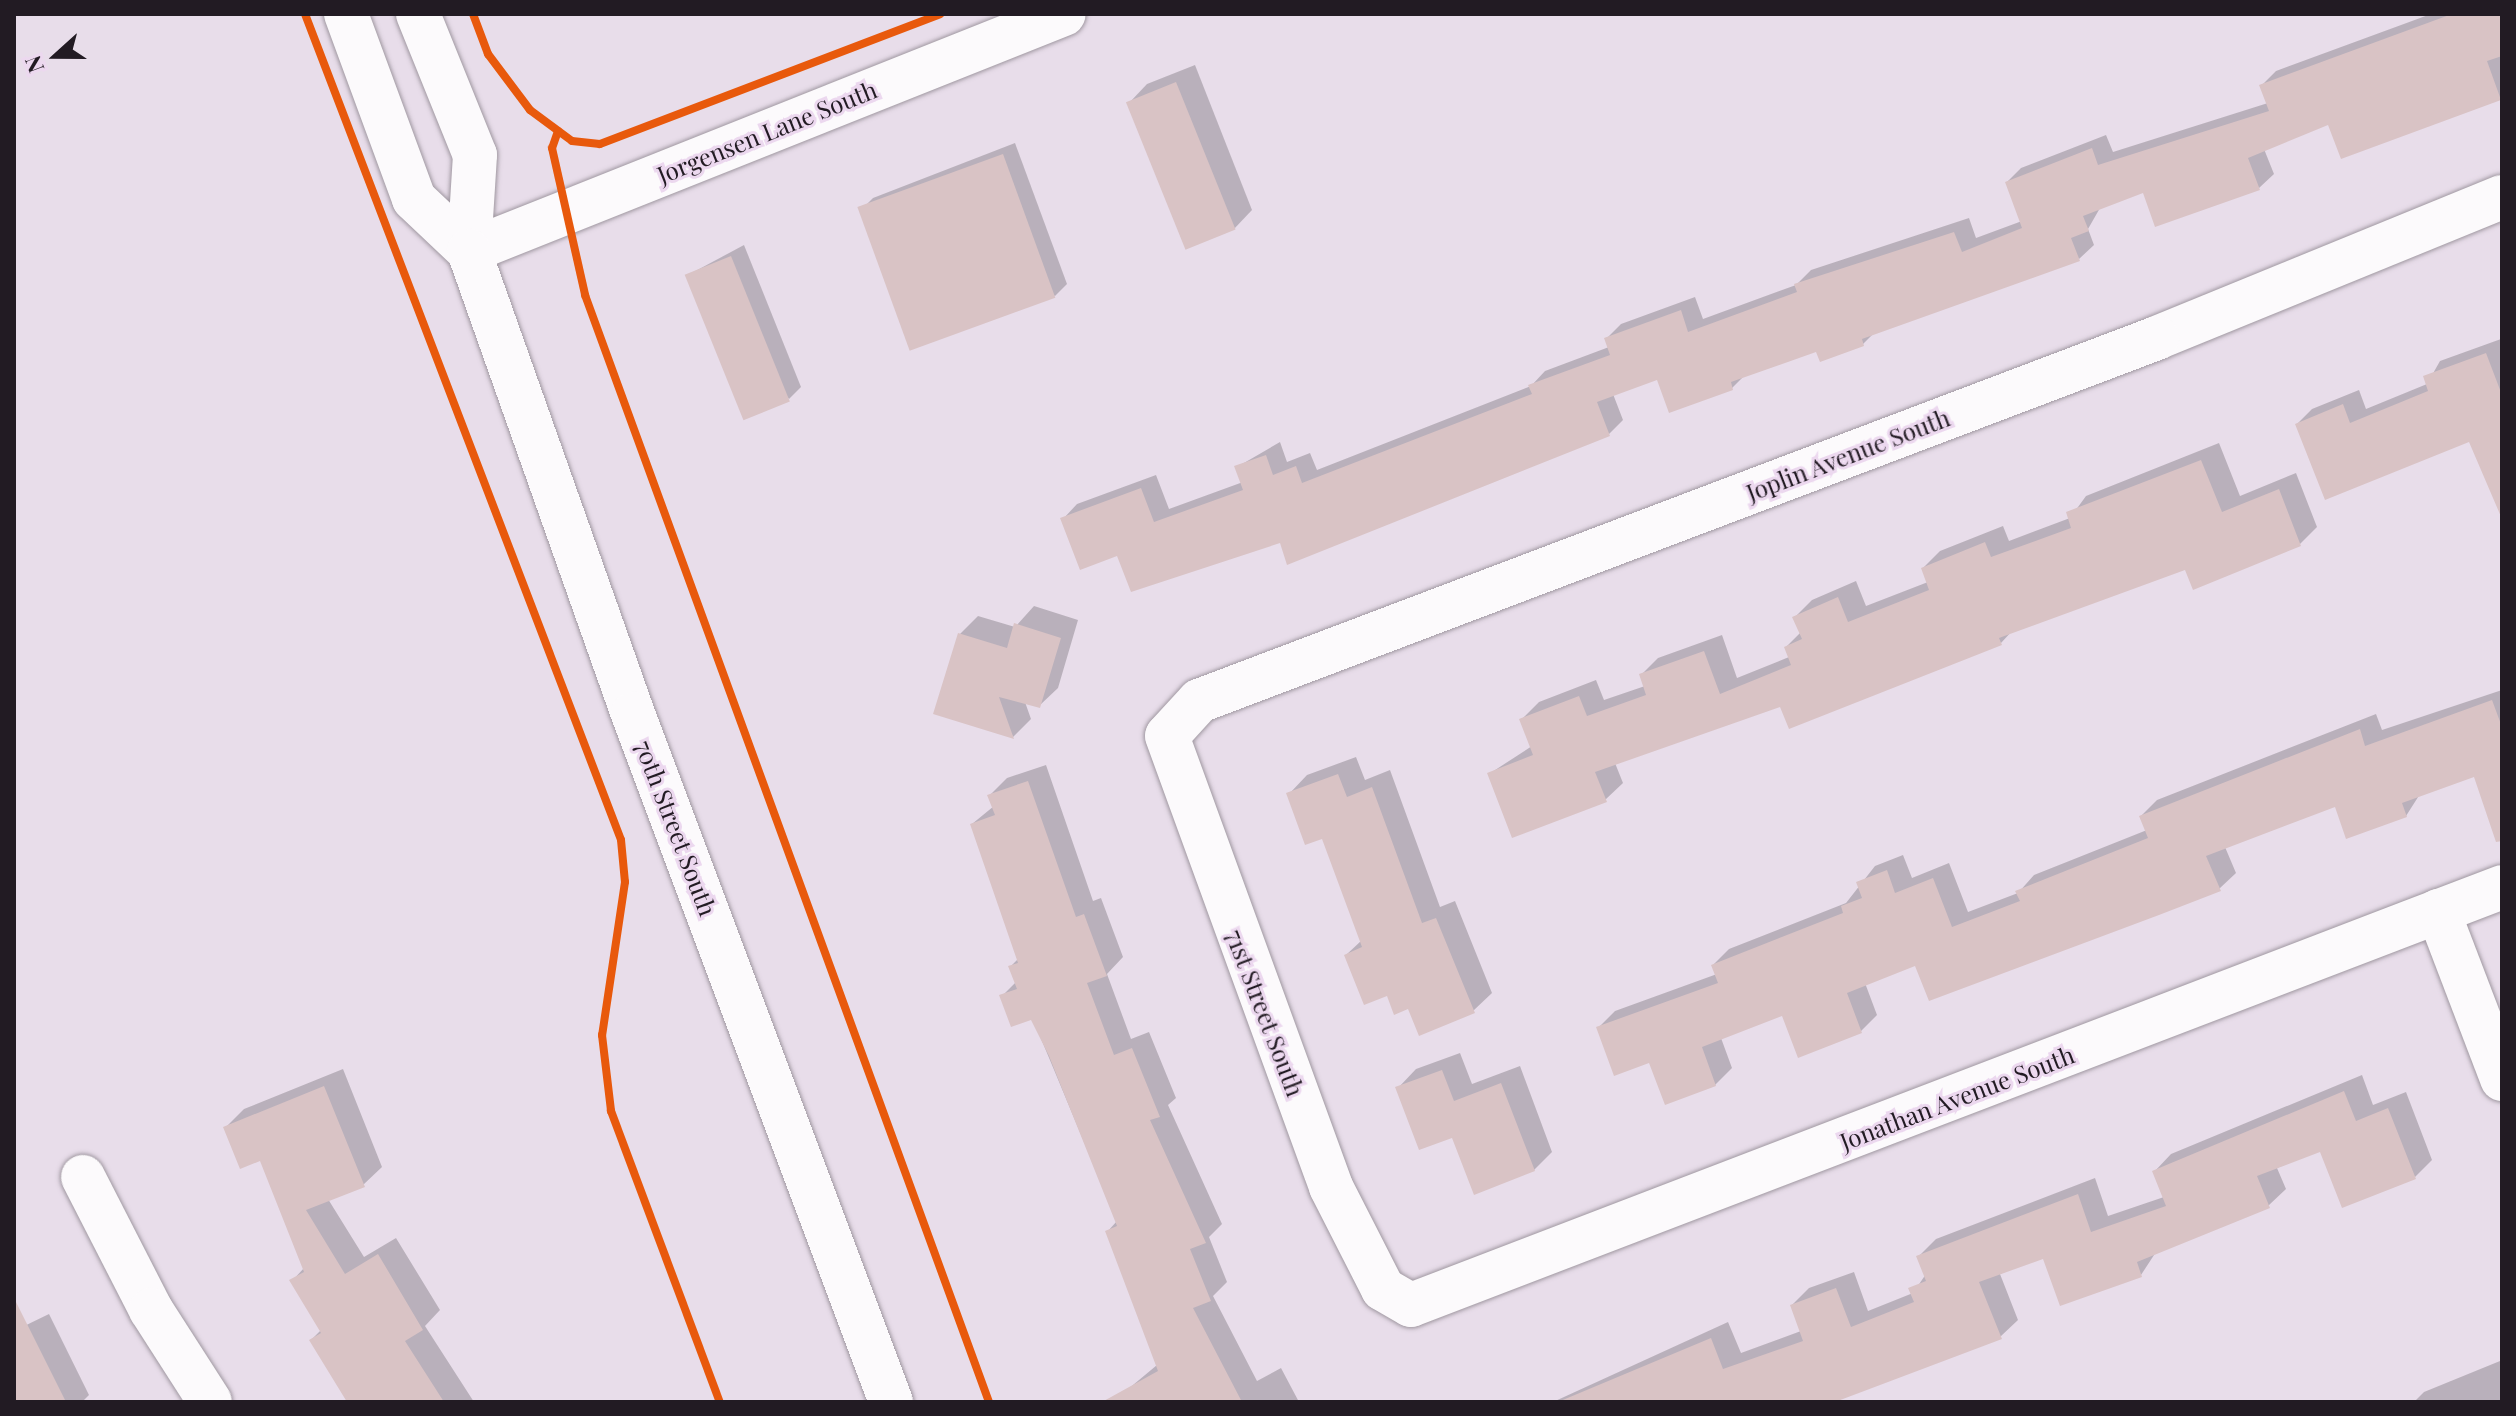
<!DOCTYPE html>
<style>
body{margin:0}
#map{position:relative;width:2516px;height:1416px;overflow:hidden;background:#e8ddea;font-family:"Playfair Display",serif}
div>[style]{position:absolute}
.shadow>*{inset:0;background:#0003}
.building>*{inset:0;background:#d9c3c5;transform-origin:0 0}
.roads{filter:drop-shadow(0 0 2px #a098a1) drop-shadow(0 0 2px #a098a1)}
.minor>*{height:44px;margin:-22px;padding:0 22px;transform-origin:22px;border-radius:22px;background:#fcfafc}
.major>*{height:44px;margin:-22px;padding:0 22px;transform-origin:22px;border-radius:22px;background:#fcfafc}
.cycleway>*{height:8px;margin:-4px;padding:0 4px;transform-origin:4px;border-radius:4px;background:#e8590c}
span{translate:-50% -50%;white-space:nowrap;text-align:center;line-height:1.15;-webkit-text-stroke:6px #ecd8ef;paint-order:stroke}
.street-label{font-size:24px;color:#221b23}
.frame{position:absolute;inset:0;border:16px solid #221b23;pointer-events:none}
.north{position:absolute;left:16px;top:16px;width:80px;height:80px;-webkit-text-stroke:6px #ecd8ef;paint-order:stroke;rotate:249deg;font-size:22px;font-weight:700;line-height:32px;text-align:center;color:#221b23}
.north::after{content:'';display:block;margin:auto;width:28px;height:36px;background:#221b23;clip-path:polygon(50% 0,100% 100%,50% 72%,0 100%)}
</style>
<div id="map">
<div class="shadow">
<i style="clip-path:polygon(2431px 14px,2502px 14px,2500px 98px,2343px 156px,2330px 122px,2264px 149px,2274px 174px,2259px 188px,2144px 191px,2100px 208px,2088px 229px,2094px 245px,2079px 259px,1875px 332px,1863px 344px,1818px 349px,1746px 374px,1732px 388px,1659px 377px,1613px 394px,1623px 420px,1608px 435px,1281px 540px,1118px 553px,1063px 519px,1077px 504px,1156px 475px,1169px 509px,1243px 482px,1237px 467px,1280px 442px,1287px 462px,1310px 453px,1317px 470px,1531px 386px,1545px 371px,1609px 347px,1606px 339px,1621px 324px,1695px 297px,1703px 319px,1796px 285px,1811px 270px,1969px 218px,1976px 238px,2022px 221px,2007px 182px,2021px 168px,2106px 135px,2113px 152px,2268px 103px,2261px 86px,2276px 71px)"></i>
<i style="clip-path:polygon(1195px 65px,1252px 210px,1234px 229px,1129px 103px,1147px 84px)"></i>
<i style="clip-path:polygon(1015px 143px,1067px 284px,1055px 296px,861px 210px,873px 198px)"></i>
<i style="clip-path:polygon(744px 245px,801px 387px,789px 399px,688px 275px)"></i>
<i style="clip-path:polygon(2501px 339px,2502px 453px,2471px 439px,2297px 424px,2312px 409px,2359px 390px,2366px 409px,2427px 384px,2440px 361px)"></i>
<i style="clip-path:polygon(2219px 443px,2240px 496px,2296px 473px,2317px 527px,2300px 544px,2186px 567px,2013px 630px,2001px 643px,1781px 704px,1615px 763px,1623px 783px,1605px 800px,1489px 774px,1532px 746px,1522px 719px,1539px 702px,1596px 680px,1604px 700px,1645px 686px,1641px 675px,1658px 658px,1722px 635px,1737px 678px,1789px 657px,1786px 647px,1801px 632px,1795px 617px,1812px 600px,1856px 581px,1866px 606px,1928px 582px,1923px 568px,1940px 551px,2003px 526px,2009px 541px,2070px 518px,2086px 496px)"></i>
<i style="clip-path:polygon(1034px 606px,1078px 620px,1058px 688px,1039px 706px,1025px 702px,1031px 719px,1013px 737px,960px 634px,978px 616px,1015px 627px)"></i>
<i style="clip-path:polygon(2502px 690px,2502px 782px,2475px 775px,2420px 794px,2406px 816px,2336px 805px,2225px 847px,2236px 873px,2219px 889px,1916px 964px,1865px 983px,1877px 1015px,1861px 1031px,1783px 1014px,1721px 1038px,1732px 1068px,1715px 1085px,1650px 1060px,1599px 1027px,1615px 1011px,1717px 974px,1713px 965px,1729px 949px,1846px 903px,1875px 866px,1903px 855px,1912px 878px,1949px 863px,1968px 912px,2018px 893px,2034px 875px,2147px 830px,2141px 816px,2157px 800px,2376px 714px,2382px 730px)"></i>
<i style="clip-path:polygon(1356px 757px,1365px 780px,1390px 770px,1440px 907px,1455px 901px,1492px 993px,1473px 1011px,1409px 1007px,1346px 955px,1362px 940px,1323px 836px,1289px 794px,1307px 775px)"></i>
<i style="clip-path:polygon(1046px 765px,1093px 901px,1101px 898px,1123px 957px,1107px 974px,1131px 1039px,1149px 1032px,1176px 1098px,1168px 1105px,1222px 1224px,1209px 1237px,1227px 1282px,1213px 1296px,1257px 1381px,1281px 1368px,1299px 1402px,1133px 1402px,1127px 1390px,1157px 1365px,1107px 1232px,1117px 1221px,1032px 1017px,1002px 996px,1016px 982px,1010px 967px,1018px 959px,972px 824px,994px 806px,990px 795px,1007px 778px)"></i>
<i style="clip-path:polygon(1460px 1053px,1472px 1084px,1520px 1066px,1552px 1152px,1534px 1170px,1398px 1088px,1416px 1069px)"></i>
<i style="clip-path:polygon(343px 1069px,382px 1167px,363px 1185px,328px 1199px,364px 1257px,396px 1238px,440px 1310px,425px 1326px,474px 1402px,349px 1402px,311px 1340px,321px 1330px,292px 1281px,304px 1268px,261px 1158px,226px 1127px,244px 1109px)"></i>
<i style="clip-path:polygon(2362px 1075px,2373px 1105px,2406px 1092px,2432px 1160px,2415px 1177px,2321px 1149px,2277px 1168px,2286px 1189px,2268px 1206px,2156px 1252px,2141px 1275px,2044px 1256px,2000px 1274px,2018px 1320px,2000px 1337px,1828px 1402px,1553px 1402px,1728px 1322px,1741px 1353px,1801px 1331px,1792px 1305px,1809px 1288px,1854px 1272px,1868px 1311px,1913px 1293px,1926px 1274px,1919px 1256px,1936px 1239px,2095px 1178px,2108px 1216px,2164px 1197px,2154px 1172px,2171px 1154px)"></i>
<i style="clip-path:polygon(49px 1314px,89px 1395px,82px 1402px,14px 1402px,14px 1331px)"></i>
<i style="clip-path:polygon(2500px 1361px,2502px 1402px,2414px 1402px,2424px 1392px)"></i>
</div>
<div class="building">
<i style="clip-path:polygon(2452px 14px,2502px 14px,2502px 56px,2487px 61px,2501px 100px,2341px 159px,2328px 125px,2248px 158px,2260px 190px,2155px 227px,2143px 193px,2083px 216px,2089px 231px,2071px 238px,2080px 261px,1862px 339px,1864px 346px,1820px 362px,1816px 352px,1731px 382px,1733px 390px,1669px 413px,1657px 380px,1597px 402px,1610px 436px,1287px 565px,1280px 543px,1131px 592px,1117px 556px,1080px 570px,1060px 518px,1141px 488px,1154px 522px,1243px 490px,1234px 466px,1266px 455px,1273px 475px,1296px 466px,1302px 483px,1532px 394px,1528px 385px,1610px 355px,1604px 338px,1681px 310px,1688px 332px,1797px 292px,1794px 284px,1954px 232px,1962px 252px,2022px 228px,2005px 182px,2092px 148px,2098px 165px,2269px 111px,2259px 85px)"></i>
<i style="left:1176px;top:82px;width:159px;height:54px;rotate:68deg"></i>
<i style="left:1003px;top:154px;width:153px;height:155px;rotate:70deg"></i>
<i style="left:731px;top:256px;width:157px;height:50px;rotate:68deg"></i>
<i style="clip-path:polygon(2486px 353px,2502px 395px,2502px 519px,2469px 442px,2325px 500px,2295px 424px,2343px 404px,2350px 423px,2428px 391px,2423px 376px)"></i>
<i style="clip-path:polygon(2201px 460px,2222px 512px,2279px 489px,2301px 546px,2193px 590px,2185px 570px,1999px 638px,2002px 645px,1789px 729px,1780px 707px,1595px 772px,1607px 802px,1512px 838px,1487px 773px,1533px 755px,1519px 719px,1579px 696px,1587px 716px,1646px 695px,1639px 674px,1704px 651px,1720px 694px,1791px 665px,1784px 647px,1802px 639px,1792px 617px,1838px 597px,1848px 622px,1929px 590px,1921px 568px,1985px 542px,1991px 557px,2071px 528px,2066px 512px)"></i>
<i style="clip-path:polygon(1014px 623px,1061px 638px,1040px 708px,999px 697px,1014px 739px,933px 714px,958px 633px,1007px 648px)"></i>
<i style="clip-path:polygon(2492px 700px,2502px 727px,2502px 841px,2496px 842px,2474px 777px,2402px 803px,2407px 817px,2346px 839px,2335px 807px,2206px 856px,2221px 891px,2159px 915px,1929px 1001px,1915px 966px,1847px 993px,1862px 1033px,1798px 1058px,1782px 1016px,1702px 1047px,1716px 1086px,1665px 1105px,1649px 1063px,1614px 1076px,1596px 1027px,1718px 983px,1711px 965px,1843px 913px,1841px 906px,1862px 898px,1856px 882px,1887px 870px,1895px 893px,1933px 878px,1952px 927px,2020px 901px,2015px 891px,2148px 838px,2139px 816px,2360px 729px,2365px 746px)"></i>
<i style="clip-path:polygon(1338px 774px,1347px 797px,1372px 787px,1422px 923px,1436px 918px,1475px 1013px,1419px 1036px,1408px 1009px,1394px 1015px,1387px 996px,1364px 1005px,1344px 955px,1362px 947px,1322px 839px,1305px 845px,1286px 793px)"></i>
<i style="clip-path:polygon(1028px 781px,1076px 917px,1084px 914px,1107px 976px,1087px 983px,1114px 1055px,1132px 1048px,1160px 1117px,1150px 1120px,1206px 1243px,1190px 1249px,1211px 1301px,1193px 1308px,1242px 1402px,1102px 1402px,1158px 1371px,1105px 1231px,1117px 1226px,1049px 1056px,1031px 1020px,1011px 1027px,999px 995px,1017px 989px,1008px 966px,1018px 963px,970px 824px,995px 815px,987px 795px)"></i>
<i style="clip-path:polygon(1442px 1070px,1454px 1101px,1501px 1083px,1535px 1171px,1474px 1195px,1452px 1138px,1419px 1150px,1395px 1087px)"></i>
<i style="clip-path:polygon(324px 1086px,365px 1187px,306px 1210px,345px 1274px,378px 1254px,423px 1330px,405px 1341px,444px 1402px,347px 1402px,309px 1340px,321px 1333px,289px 1280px,304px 1272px,260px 1161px,240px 1169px,223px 1127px)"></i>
<i style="clip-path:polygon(2344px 1091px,2356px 1121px,2388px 1108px,2416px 1179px,2342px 1208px,2320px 1152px,2257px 1176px,2270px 1208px,2137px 1262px,2142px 1277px,2060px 1306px,2043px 1259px,1979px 1282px,2002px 1339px,1835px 1402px,1558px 1402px,1711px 1338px,1723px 1369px,1803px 1341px,1790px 1305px,1836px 1288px,1851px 1327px,1914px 1302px,1908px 1288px,1926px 1281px,1916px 1256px,2078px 1194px,2091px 1232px,2166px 1206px,2152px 1171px)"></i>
<i style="clip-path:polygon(14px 1298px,66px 1402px,14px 1402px)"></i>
</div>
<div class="roads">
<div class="minor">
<i style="left:2502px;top:197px;width:373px;rotate:157.8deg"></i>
<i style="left:2157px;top:338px;width:1024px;rotate:159.25deg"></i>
<i style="left:1199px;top:701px;width:47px;rotate:132.4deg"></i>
<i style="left:1167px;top:736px;width:480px;rotate:70deg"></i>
<i style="left:1331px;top:1187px;width:114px;rotate:63deg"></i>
<i style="left:1383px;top:1289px;width:32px;rotate:30deg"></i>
<i style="left:1411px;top:1305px;width:1168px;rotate:-20.96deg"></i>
<i style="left:469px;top:251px;width:640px;rotate:-21.72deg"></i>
<i style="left:2438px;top:911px;width:180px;rotate:69.1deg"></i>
<i style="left:83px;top:1177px;width:149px;rotate:62.9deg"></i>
<i style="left:151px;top:1310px;width:109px;rotate:57.3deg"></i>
</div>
<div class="major">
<i style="left:346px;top:14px;width:197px;rotate:69.8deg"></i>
<i style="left:414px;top:199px;width:76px;rotate:43.4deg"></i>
<i style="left:418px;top:14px;width:152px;rotate:68deg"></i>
<i style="left:475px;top:155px;width:96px;rotate:93.6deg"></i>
<i style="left:469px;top:251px;width:491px;rotate:70.5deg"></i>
<i style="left:633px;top:714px;width:735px;rotate:69.44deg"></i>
</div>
</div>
<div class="cycleway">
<i style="left:305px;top:14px;width:884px;rotate:69.06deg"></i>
<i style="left:621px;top:840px;width:42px;rotate:84.6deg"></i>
<i style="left:625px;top:882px;width:155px;rotate:98.5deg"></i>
<i style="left:602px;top:1035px;width:77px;rotate:83.2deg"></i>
<i style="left:611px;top:1111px;width:311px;rotate:69.5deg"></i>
<i style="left:473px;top:14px;width:43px;rotate:69.4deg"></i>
<i style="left:488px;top:54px;width:70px;rotate:53.1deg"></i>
<i style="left:530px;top:110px;width:52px;rotate:36.4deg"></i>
<i style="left:572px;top:141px;width:28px;rotate:6deg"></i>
<i style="left:600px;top:144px;width:364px;rotate:-20.9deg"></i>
<i style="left:558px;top:131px;width:18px;rotate:109deg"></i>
<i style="left:552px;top:148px;width:151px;rotate:77.3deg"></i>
<i style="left:585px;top:295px;width:1178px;rotate:69.95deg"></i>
</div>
<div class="street-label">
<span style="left:767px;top:132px;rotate:-22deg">Jorgensen Lane South</span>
<span style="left:1848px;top:455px;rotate:-21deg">Joplin Avenue South</span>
<span style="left:676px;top:828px;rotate:69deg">70th Street South</span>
<span style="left:1265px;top:1013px;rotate:69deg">71st Street South</span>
<span style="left:1957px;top:1098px;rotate:-21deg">Jonathan Avenue South</span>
</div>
<div class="frame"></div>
<div class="north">N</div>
</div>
